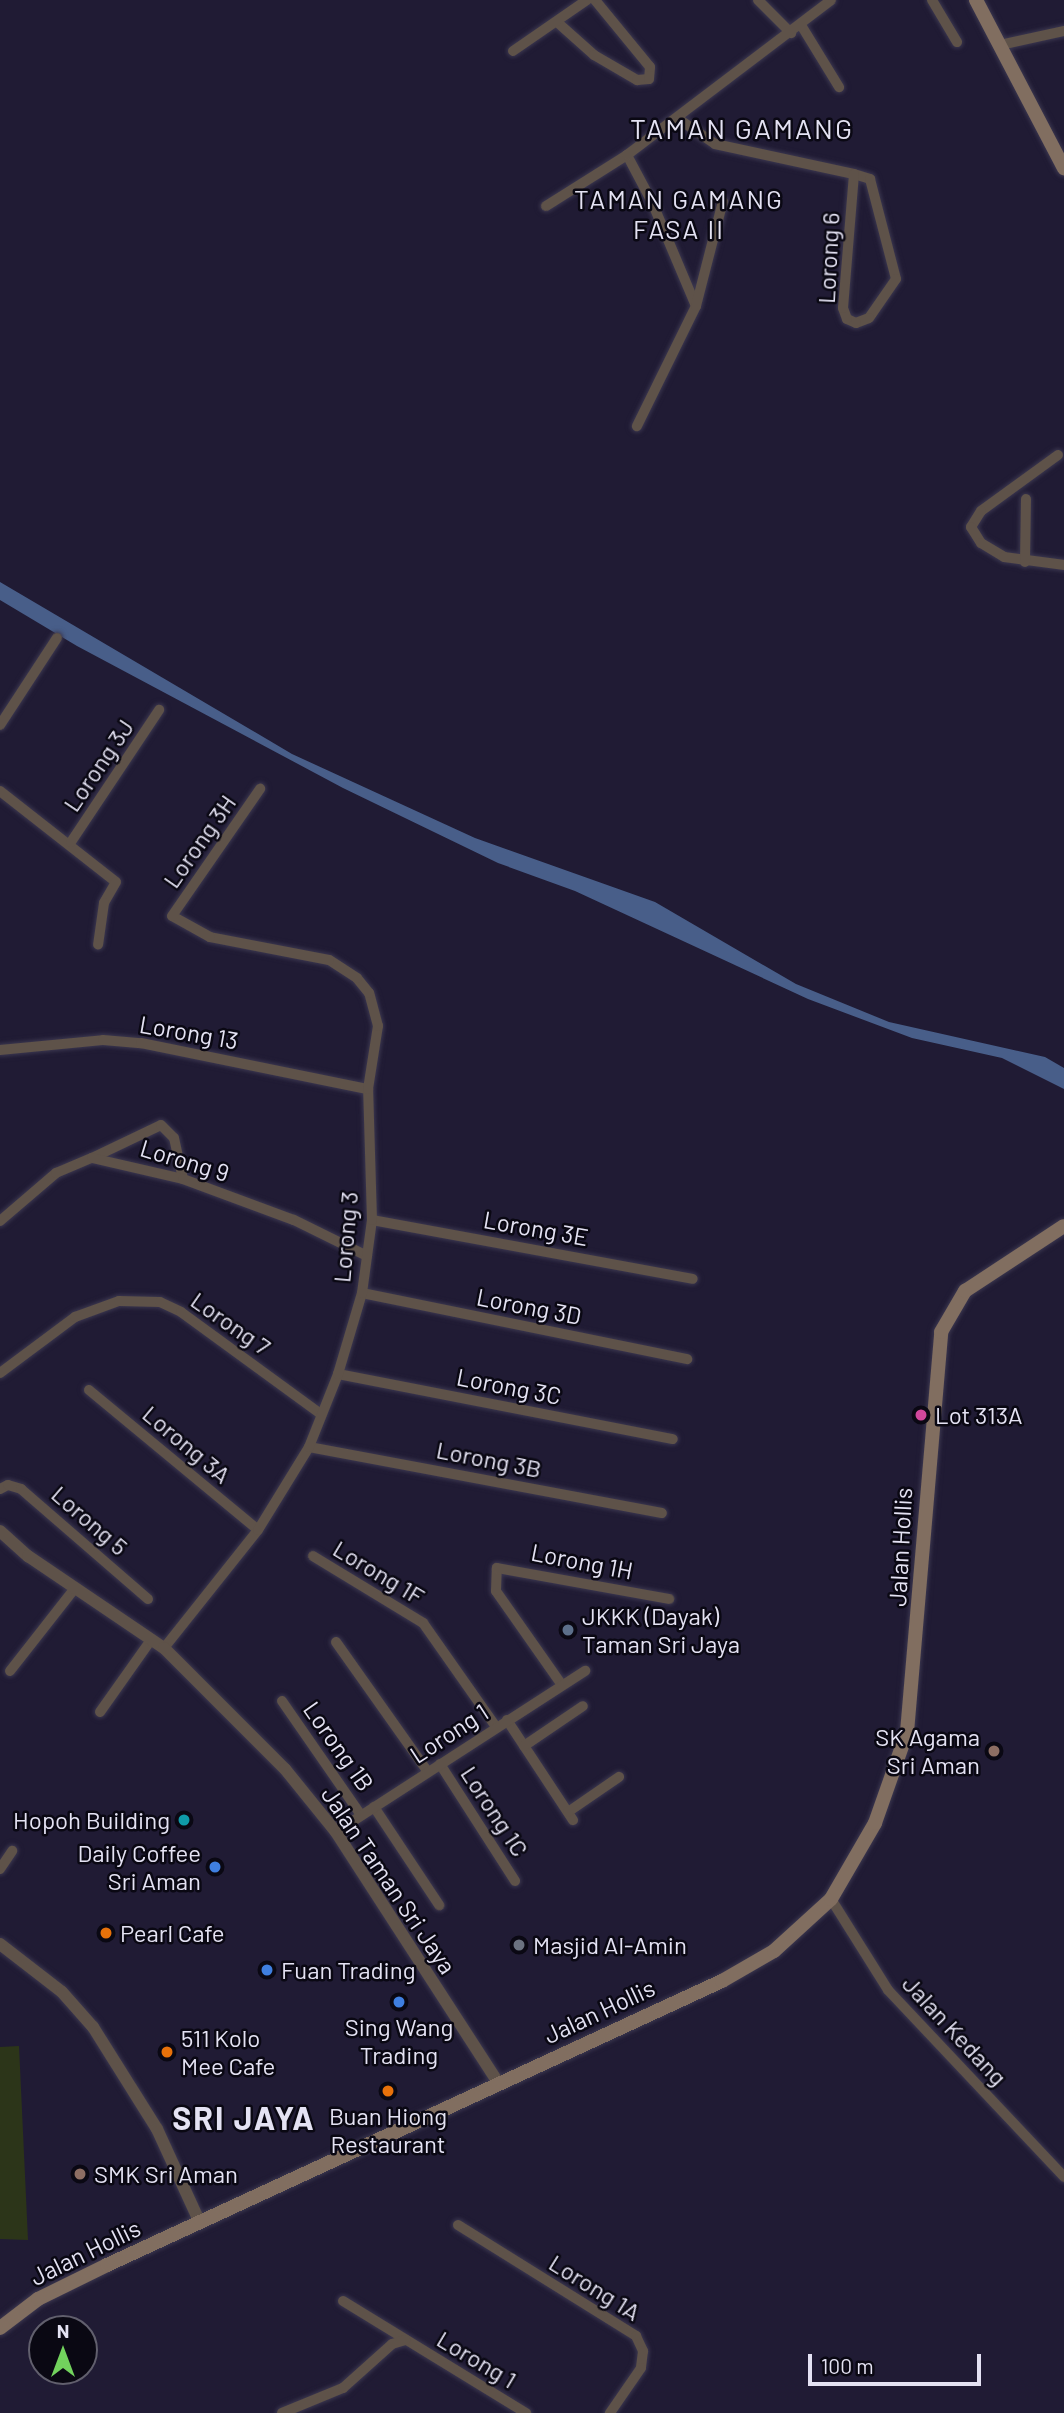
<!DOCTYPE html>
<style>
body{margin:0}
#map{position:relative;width:1064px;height:2413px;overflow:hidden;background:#201b34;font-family:Barlow,sans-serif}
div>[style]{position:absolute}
.green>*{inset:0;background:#2c3519}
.water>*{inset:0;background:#485e89}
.roads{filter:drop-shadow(0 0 2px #3b374f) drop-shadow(0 0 2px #3b374f)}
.minor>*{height:10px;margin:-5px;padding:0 5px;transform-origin:5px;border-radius:5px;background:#5e5249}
.tertiary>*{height:12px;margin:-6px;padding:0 6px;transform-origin:6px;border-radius:6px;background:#5e5249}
.secondary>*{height:14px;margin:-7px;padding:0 7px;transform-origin:7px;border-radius:7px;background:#816e60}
.dots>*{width:19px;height:19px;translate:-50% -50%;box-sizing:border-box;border:4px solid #0a0813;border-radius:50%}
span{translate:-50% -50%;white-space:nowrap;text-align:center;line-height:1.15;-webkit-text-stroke:5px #0a0813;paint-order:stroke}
.street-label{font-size:24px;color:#e4e2f3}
.poi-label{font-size:24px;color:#e4e2f3}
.left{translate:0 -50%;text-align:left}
.right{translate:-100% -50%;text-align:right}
.neighbourhood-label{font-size:26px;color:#e4e2f3;letter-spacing:2px}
.quarter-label{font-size:28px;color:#e4e2f3;letter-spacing:2px}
.district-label{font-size:32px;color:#e4e2f3;font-weight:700;letter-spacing:2px}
.north{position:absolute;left:28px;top:2315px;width:70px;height:70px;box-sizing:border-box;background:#0a0813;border:2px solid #615f6d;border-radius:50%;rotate:0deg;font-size:19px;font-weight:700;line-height:28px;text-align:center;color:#e4e2f3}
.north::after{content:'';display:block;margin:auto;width:24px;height:32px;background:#72d25d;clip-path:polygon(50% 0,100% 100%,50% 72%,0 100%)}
.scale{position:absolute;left:808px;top:2354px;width:173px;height:32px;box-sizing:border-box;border:4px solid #e4e2f3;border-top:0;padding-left:9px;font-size:21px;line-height:24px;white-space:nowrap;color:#e4e2f3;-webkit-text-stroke:5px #0a0813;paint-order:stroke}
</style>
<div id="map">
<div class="green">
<i style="clip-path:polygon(19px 2046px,28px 2240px,0 2239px,0 2047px)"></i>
</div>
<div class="water">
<i style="clip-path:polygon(0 582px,292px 754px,475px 838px,655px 902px,796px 984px,889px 1022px,1045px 1057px,1064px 1068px,1064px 1089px,1002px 1058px,912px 1038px,808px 999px,575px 891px,498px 863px,343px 788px,77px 646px,0 600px)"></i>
</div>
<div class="roads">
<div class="minor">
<i style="left:758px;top:0;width:47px;rotate:45deg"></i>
<i style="left:932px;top:0;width:49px;rotate:59.2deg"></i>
<i style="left:557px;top:22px;width:50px;rotate:41.7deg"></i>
<i style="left:594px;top:55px;width:50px;rotate:30.2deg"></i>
<i style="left:637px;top:80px;width:12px;rotate:-5deg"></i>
<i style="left:649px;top:79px;width:12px;rotate:-85deg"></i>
<i style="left:650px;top:67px;width:87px;rotate:-129.4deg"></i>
<i style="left:801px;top:25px;width:73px;rotate:58.5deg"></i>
<i style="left:1000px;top:45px;width:66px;rotate:-12.3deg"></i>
<i style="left:513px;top:51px;width:90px;rotate:-34.6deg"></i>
<i style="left:677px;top:118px;width:46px;rotate:34.4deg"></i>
<i style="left:715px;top:144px;width:142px;rotate:12.2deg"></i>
<i style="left:854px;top:174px;width:17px;rotate:17deg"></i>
<i style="left:870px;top:179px;width:103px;rotate:75.4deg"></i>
<i style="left:896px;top:279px;width:47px;rotate:124.7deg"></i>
<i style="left:869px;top:318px;width:14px;rotate:159deg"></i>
<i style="left:856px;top:323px;width:10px;rotate:-156deg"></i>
<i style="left:847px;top:319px;width:12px;rotate:-110deg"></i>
<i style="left:843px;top:308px;width:134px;rotate:-85.3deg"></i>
<i style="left:627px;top:155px;width:53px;rotate:62deg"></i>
<i style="left:652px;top:202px;width:113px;rotate:67.1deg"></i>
<i style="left:696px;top:306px;width:134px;rotate:116.2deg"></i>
<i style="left:546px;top:206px;width:96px;rotate:-32.2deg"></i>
<i style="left:627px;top:155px;width:256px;rotate:-37.2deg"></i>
<i style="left:696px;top:306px;width:108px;rotate:-75.6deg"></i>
<i style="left:1058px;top:455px;width:95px;rotate:144deg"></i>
<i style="left:981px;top:511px;width:19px;rotate:122deg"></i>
<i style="left:971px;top:527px;width:19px;rotate:58deg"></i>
<i style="left:981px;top:543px;width:27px;rotate:31deg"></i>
<i style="left:1004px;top:557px;width:61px;rotate:7.6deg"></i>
<i style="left:1025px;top:562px;width:63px;rotate:-89.1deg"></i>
<i style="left:0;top:725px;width:104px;rotate:-56.8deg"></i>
<i style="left:0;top:791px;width:147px;rotate:38.1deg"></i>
<i style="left:116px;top:882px;width:24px;rotate:120deg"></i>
<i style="left:104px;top:903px;width:42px;rotate:98.1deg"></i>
<i style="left:71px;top:842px;width:159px;rotate:-56.3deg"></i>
<i style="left:0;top:1050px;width:103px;rotate:-5.5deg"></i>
<i style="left:103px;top:1040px;width:38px;rotate:5deg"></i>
<i style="left:141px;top:1043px;width:232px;rotate:11.5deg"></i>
<i style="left:92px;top:1158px;width:76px;rotate:-25.6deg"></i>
<i style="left:161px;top:1125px;width:18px;rotate:45deg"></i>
<i style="left:174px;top:1138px;width:42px;rotate:77.6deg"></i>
<i style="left:372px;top:1220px;width:326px;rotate:10.4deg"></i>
<i style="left:0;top:1221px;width:74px;rotate:-40.6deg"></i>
<i style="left:56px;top:1173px;width:39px;rotate:-23deg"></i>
<i style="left:92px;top:1158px;width:93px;rotate:13deg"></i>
<i style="left:183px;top:1179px;width:118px;rotate:20.3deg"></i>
<i style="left:294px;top:1220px;width:81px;rotate:26.3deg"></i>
<i style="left:362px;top:1293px;width:332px;rotate:11.5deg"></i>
<i style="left:0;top:1373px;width:94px;rotate:-36.7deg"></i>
<i style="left:75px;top:1317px;width:47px;rotate:-20deg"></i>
<i style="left:119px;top:1301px;width:41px;rotate:1.4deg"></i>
<i style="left:160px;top:1302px;width:23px;rotate:25deg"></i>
<i style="left:181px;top:1312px;width:173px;rotate:36.1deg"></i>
<i style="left:338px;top:1374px;width:341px;rotate:11deg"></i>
<i style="left:89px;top:1390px;width:219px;rotate:39.6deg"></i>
<i style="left:309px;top:1447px;width:359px;rotate:10.6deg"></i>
<i style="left:0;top:1489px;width:9px;rotate:-27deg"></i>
<i style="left:8px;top:1485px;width:14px;rotate:17deg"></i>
<i style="left:21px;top:1489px;width:168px;rotate:40.9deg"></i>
<i style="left:313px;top:1556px;width:129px;rotate:31.3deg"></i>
<i style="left:423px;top:1623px;width:127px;rotate:54.9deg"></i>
<i style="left:336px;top:1642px;width:159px;rotate:54.7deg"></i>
<i style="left:164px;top:1648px;width:151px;rotate:-51.5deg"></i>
<i style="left:258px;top:1530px;width:97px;rotate:-58.4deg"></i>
<i style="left:309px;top:1447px;width:79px;rotate:-68.3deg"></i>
<i style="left:338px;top:1374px;width:84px;rotate:-73.5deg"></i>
<i style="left:362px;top:1293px;width:74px;rotate:-82.2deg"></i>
<i style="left:372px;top:1220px;width:131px;rotate:-91.7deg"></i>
<i style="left:368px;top:1089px;width:64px;rotate:-81deg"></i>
<i style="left:378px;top:1026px;width:34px;rotate:-105deg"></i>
<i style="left:369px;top:993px;width:19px;rotate:-129deg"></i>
<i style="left:357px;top:978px;width:33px;rotate:-147deg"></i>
<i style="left:329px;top:960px;width:121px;rotate:-169.1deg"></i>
<i style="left:210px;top:937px;width:43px;rotate:-151.1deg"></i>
<i style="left:172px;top:916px;width:155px;rotate:-55.3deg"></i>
<i style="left:10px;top:1671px;width:105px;rotate:-51.9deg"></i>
<i style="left:562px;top:1685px;width:115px;rotate:-125.1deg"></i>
<i style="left:496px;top:1591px;width:23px;rotate:-88deg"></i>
<i style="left:497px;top:1568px;width:175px;rotate:10.2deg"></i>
<i style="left:282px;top:1701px;width:139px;rotate:55.3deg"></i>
<i style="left:100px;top:1712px;width:88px;rotate:-54.7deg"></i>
<i style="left:507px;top:1720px;width:120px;rotate:56.6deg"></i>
<i style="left:524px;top:1746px;width:71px;rotate:-34.1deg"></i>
<i style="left:440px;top:1764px;width:139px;rotate:57.3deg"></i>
<i style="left:374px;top:1807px;width:118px;rotate:56.4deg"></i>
<i style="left:568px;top:1812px;width:62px;rotate:-34.5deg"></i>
<i style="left:336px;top:1832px;width:297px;rotate:-32.9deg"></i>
<i style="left:0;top:1869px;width:22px;rotate:-56deg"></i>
<i style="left:831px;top:1899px;width:107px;rotate:57.9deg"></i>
<i style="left:888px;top:1990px;width:257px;rotate:46.7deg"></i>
<i style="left:458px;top:2225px;width:210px;rotate:31.9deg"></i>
<i style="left:636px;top:2336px;width:17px;rotate:65deg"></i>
<i style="left:643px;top:2351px;width:17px;rotate:97deg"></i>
<i style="left:641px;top:2368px;width:55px;rotate:124.6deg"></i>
<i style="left:343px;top:2301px;width:215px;rotate:31.5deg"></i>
<i style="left:282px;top:2413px;width:66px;rotate:-22.3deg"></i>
<i style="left:343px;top:2388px;width:66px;rotate:-41.9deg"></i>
<i style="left:392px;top:2344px;width:14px;rotate:-17deg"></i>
</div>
<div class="tertiary">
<i style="left:0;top:1531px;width:38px;rotate:42deg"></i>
<i style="left:28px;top:1556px;width:164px;rotate:34.1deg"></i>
<i style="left:164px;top:1648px;width:171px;rotate:45deg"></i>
<i style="left:285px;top:1769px;width:81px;rotate:51deg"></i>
<i style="left:336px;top:1832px;width:298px;rotate:57.1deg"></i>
<i style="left:0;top:1944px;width:78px;rotate:37.7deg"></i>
<i style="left:62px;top:1992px;width:47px;rotate:48.5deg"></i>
<i style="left:93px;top:2027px;width:120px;rotate:57.9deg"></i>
<i style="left:157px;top:2129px;width:103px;rotate:65.4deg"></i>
</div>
<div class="secondary">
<i style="left:976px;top:0;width:190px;rotate:62.4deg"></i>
<i style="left:0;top:2328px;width:48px;rotate:-37.3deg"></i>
<i style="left:38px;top:2299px;width:77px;rotate:-26.2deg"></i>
<i style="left:107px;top:2265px;width:677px;rotate:-24.79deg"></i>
<i style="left:722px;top:1981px;width:60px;rotate:-30deg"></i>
<i style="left:774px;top:1951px;width:77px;rotate:-42.4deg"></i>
<i style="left:831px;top:1899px;width:88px;rotate:-59.9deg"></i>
<i style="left:875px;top:1823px;width:96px;rotate:-70.6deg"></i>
<i style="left:907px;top:1732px;width:401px;rotate:-85.1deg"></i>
<i style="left:941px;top:1332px;width:48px;rotate:-59.7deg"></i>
<i style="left:965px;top:1291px;width:118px;rotate:-33.3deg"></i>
</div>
</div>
<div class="dots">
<i style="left:921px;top:1415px;background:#d1479c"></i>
<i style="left:568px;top:1630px;background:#5c6f8a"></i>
<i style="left:994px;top:1751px;background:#8d6e63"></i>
<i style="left:184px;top:1820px;background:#0f9aa8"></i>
<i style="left:215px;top:1867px;background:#3f7fe0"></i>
<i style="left:106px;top:1933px;background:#e8710a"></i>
<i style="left:519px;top:1945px;background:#6b7280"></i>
<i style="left:267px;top:1970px;background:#3f7fe0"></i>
<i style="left:399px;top:2002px;background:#3f7fe0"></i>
<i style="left:167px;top:2052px;background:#e8710a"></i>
<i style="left:388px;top:2091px;background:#e8710a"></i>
<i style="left:80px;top:2174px;background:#8d6e63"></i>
</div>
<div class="street-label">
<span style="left:828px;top:258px;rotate:-87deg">Lorong 6</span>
<span style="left:98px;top:765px;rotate:-56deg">Lorong 3J</span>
<span style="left:199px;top:841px;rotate:-55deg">Lorong 3H</span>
<span style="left:189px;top:1032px;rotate:10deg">Lorong 13</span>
<span style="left:185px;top:1160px;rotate:17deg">Lorong 9</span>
<span style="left:536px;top:1228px;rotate:10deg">Lorong 3E</span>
<span style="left:345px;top:1237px;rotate:-85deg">Lorong 3</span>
<span style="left:529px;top:1306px;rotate:11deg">Lorong 3D</span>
<span style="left:231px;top:1323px;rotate:35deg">Lorong 7</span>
<span style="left:509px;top:1386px;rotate:11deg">Lorong 3C</span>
<span style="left:187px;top:1444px;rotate:40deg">Lorong 3A</span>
<span style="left:489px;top:1459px;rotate:11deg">Lorong 3B</span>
<span style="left:90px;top:1520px;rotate:41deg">Lorong 5</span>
<span style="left:900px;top:1547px;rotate:-87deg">Jalan Hollis</span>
<span style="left:582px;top:1561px;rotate:11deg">Lorong 1H</span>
<span style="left:379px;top:1572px;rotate:31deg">Lorong 1F</span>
<span style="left:449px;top:1733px;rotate:-33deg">Lorong 1</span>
<span style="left:339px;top:1746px;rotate:55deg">Lorong 1B</span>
<span style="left:495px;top:1811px;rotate:57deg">Lorong 1C</span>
<span style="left:389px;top:1880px;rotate:56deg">Jalan Taman Sri Jaya</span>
<span style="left:599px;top:2011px;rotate:-25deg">Jalan Hollis</span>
<span style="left:955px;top:2030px;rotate:47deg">Jalan Kedang</span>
<span style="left:85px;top:2252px;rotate:-26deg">Jalan Hollis</span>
<span style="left:595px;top:2287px;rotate:32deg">Lorong 1A</span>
<span style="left:477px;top:2359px;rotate:31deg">Lorong 1</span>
</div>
<div class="poi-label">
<span class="left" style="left:935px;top:1415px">Lot 313A</span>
<span class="left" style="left:582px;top:1630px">JKKK (Dayak)<br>Taman Sri Jaya</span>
<span class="right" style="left:980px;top:1751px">SK Agama<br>Sri Aman</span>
<span class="right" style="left:170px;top:1820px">Hopoh Building</span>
<span class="right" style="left:201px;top:1867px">Daily Coffee<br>Sri Aman</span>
<span class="left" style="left:120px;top:1933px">Pearl Cafe</span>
<span class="left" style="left:533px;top:1945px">Masjid Al-Amin</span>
<span class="left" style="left:281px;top:1970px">Fuan Trading</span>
<span style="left:399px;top:2041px">Sing Wang<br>Trading</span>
<span class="left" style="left:181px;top:2052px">511 Kolo<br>Mee Cafe</span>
<span style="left:388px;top:2130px">Buan Hiong<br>Restaurant</span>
<span class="left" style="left:94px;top:2174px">SMK Sri Aman</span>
</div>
<div class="neighbourhood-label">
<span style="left:679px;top:214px">TAMAN GAMANG<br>FASA II</span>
</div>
<div class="quarter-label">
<span style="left:742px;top:128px">TAMAN GAMANG</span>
</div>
<div class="district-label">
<span style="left:244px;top:2117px">SRI JAYA</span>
</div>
<div class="north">N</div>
<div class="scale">100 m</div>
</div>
